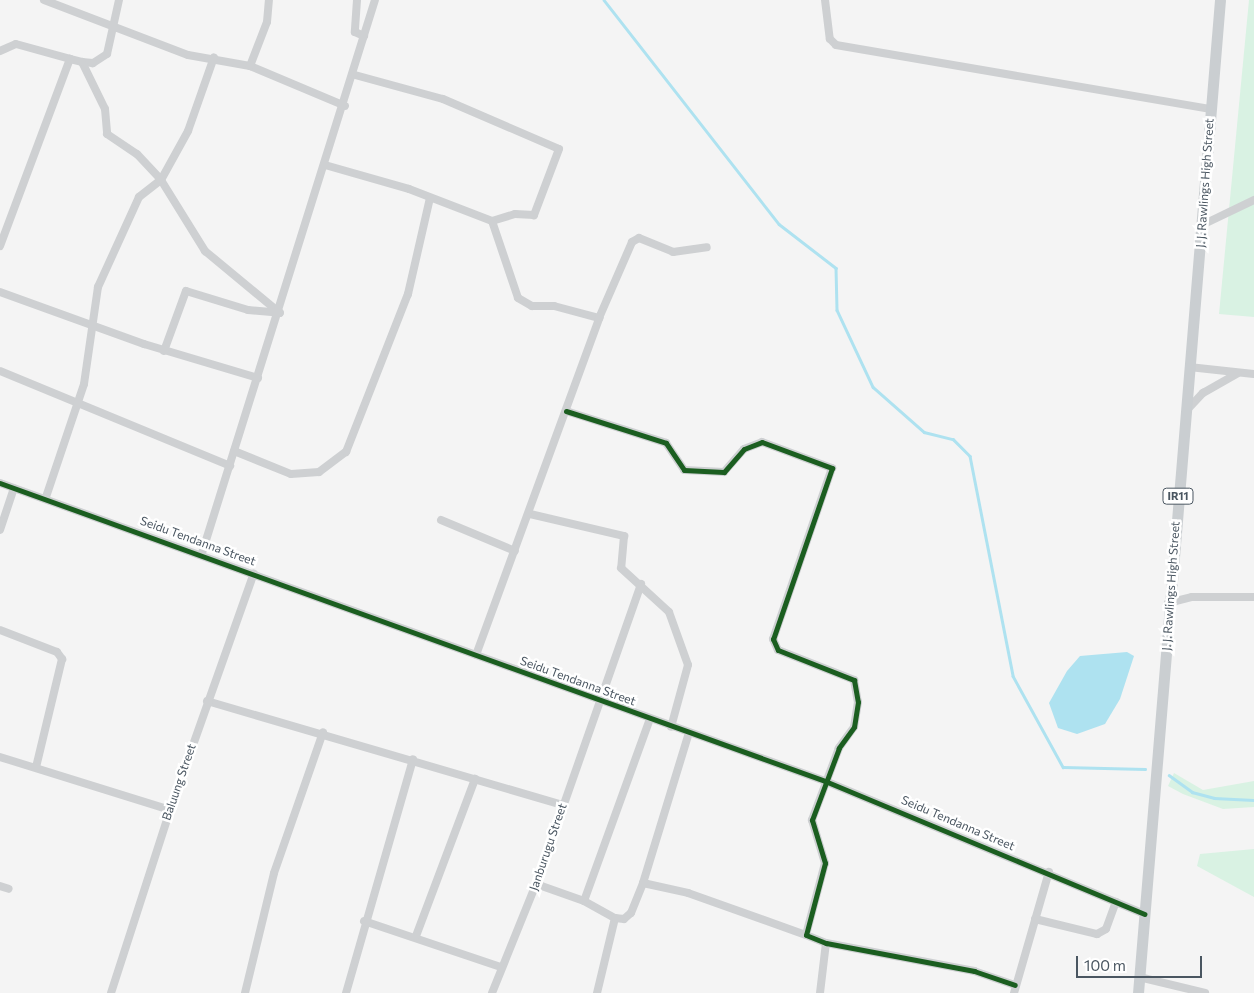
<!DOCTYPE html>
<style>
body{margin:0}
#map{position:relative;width:1254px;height:993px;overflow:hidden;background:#f4f4f4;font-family:Commissioner,sans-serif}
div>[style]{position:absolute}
.green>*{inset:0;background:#d9f2e3}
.water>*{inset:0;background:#aee2f0}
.stream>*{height:2.5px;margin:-1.25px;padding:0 1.25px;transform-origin:1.25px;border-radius:1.25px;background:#aee2f0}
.street>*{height:8px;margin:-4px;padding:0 4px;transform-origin:4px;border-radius:4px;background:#ced0d2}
.primary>*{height:11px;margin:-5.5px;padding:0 5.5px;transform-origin:5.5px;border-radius:5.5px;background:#caced1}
.cycleway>*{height:5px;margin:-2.5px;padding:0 2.5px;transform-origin:2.5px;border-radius:2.5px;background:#1b5e20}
span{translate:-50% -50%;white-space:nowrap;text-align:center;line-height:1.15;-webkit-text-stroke:5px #fff;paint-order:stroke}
.shield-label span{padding:1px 4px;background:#fff;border:1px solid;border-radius:4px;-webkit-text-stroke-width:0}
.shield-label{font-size:11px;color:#4a5661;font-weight:700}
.street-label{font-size:12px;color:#4a5661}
.scale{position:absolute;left:1076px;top:956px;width:126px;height:22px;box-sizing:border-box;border:2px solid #4a5661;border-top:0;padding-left:6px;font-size:15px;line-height:18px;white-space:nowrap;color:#4a5661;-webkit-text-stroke:4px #fff;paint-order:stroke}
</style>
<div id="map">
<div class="green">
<i style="clip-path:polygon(1249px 0,1254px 0,1254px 317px,1219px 314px)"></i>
<i style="clip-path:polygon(1174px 773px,1203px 790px,1254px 781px,1254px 807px,1223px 809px,1183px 794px,1168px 786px)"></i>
<i style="clip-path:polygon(1254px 849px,1254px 897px,1197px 866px,1200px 854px)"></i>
</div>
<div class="water">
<i style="clip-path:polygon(1127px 652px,1134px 656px,1120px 699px,1105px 724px,1077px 734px,1058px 728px,1049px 703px,1067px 671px,1080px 656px)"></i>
</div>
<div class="stream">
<i style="left:604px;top:0;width:284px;rotate:52deg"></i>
<i style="left:779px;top:224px;width:72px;rotate:37.7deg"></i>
<i style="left:836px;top:268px;width:42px;rotate:88.6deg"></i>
<i style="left:837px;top:310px;width:85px;rotate:64.9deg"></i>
<i style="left:873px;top:387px;width:68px;rotate:41.4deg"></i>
<i style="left:924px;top:432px;width:30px;rotate:14deg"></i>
<i style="left:953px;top:439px;width:24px;rotate:45deg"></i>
<i style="left:970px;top:456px;width:224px;rotate:78.9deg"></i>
<i style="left:1013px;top:676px;width:104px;rotate:61.2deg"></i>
<i style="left:1063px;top:767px;width:82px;rotate:1.4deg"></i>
<i style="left:1169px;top:775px;width:29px;rotate:36deg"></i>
<i style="left:1192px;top:792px;width:23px;rotate:15deg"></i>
<i style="left:1214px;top:798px;width:40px;rotate:2.9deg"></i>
</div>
<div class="street">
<i style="left:44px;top:0;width:154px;rotate:20.9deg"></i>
<i style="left:188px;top:55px;width:63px;rotate:10.1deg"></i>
<i style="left:250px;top:66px;width:103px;rotate:22.8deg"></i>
<i style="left:119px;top:0;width:55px;rotate:102.5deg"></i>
<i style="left:107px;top:54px;width:17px;rotate:147deg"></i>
<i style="left:93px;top:63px;width:11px;rotate:-175deg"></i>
<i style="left:82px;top:62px;width:52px;rotate:63.9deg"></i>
<i style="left:105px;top:109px;width:25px;rotate:85deg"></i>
<i style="left:107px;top:134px;width:36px;rotate:34deg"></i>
<i style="left:137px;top:154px;width:35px;rotate:47deg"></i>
<i style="left:161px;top:180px;width:84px;rotate:58.2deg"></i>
<i style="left:205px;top:251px;width:97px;rotate:39.6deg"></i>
<i style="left:357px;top:0;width:32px;rotate:94deg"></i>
<i style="left:355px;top:32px;width:10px;rotate:24deg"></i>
<i style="left:825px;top:0;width:39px;rotate:83deg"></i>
<i style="left:830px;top:39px;width:8px;rotate:45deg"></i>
<i style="left:836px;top:45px;width:379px;rotate:9.7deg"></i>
<i style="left:0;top:51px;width:17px;rotate:-24deg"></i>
<i style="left:16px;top:44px;width:56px;rotate:15.5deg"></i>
<i style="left:250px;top:66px;width:47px;rotate:-68.9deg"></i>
<i style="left:267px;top:22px;width:22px;rotate:-85deg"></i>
<i style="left:355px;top:75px;width:91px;rotate:15.3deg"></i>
<i style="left:443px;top:99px;width:126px;rotate:23.3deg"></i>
<i style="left:559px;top:149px;width:71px;rotate:110.7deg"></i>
<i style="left:534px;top:215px;width:19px;rotate:-177deg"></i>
<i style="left:515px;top:214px;width:24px;rotate:163deg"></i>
<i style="left:325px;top:165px;width:87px;rotate:15.9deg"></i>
<i style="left:409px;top:189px;width:89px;rotate:21.1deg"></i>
<i style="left:492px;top:221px;width:81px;rotate:71.3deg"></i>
<i style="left:518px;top:298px;width:16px;rotate:30deg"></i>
<i style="left:532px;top:306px;width:22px"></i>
<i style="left:554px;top:306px;width:47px;rotate:14.9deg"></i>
<i style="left:1202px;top:225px;width:58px;rotate:-25.7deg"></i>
<i style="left:0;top:246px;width:200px;rotate:-69.5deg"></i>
<i style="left:70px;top:59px;width:12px;rotate:14deg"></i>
<i style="left:0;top:292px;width:153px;rotate:19.9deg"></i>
<i style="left:144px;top:344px;width:119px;rotate:16.6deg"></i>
<i style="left:164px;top:351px;width:64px;rotate:-69.9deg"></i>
<i style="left:186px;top:291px;width:65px;rotate:17deg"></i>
<i style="left:248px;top:310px;width:32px;rotate:5deg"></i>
<i style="left:1189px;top:367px;width:65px;rotate:6.1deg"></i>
<i style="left:0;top:371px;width:249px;rotate:22.4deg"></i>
<i style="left:566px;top:411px;width:105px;rotate:17.7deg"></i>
<i style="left:666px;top:443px;width:32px;rotate:56deg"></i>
<i style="left:684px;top:470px;width:40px;rotate:2.9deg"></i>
<i style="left:724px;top:472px;width:30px;rotate:-49deg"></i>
<i style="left:744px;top:449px;width:19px;rotate:-21deg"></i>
<i style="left:762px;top:442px;width:75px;rotate:20.4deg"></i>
<i style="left:832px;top:468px;width:181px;rotate:109deg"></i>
<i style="left:773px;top:639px;width:12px;rotate:66deg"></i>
<i style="left:778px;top:650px;width:82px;rotate:21.5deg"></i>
<i style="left:854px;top:680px;width:22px;rotate:80deg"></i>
<i style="left:858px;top:702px;width:25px;rotate:99deg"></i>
<i style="left:854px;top:727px;width:26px;rotate:126deg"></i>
<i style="left:839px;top:748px;width:77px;rotate:110.6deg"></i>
<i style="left:812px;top:820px;width:45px;rotate:73.2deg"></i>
<i style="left:825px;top:863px;width:74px;rotate:104.8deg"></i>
<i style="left:806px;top:935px;width:22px;rotate:22deg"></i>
<i style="left:826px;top:943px;width:151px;rotate:10.7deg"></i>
<i style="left:974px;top:971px;width:43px;rotate:18.9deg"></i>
<i style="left:1186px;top:411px;width:25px;rotate:-47deg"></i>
<i style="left:1203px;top:393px;width:40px;rotate:-29.7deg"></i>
<i style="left:234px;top:451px;width:61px;rotate:22deg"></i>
<i style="left:291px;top:474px;width:28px;rotate:-4deg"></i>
<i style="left:319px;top:472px;width:34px;rotate:-37deg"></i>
<i style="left:346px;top:452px;width:170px;rotate:-68.6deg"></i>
<i style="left:408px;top:294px;width:98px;rotate:-77.1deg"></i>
<i style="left:0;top:483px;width:877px;rotate:19.86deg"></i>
<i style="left:825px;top:781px;width:346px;rotate:22.6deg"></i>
<i style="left:46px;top:497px;width:119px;rotate:-71.4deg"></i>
<i style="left:84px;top:384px;width:98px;rotate:-81.8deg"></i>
<i style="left:98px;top:287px;width:99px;rotate:-65.5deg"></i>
<i style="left:139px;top:197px;width:28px;rotate:-38deg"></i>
<i style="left:161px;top:180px;width:56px;rotate:-61.1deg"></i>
<i style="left:188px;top:131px;width:78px;rotate:-70.6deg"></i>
<i style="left:530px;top:514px;width:97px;rotate:13.2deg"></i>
<i style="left:624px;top:536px;width:32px;rotate:95deg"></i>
<i style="left:621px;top:568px;width:65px;rotate:42.5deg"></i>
<i style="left:669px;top:612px;width:56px;rotate:70.3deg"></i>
<i style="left:688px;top:665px;width:64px;rotate:105.3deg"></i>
<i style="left:441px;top:520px;width:80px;rotate:22.7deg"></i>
<i style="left:0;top:530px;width:44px;rotate:-71.6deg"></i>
<i style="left:202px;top:553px;width:579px;rotate:-72.63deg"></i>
<i style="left:1168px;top:603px;width:25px;rotate:-14deg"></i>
<i style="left:1192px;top:597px;width:62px"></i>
<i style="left:0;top:630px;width:61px;rotate:21.1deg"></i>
<i style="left:57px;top:652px;width:9px;rotate:54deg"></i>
<i style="left:62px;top:659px;width:111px;rotate:103.5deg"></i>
<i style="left:476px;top:655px;width:359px;rotate:-69.9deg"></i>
<i style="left:599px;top:318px;width:83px;rotate:-66.5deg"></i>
<i style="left:632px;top:242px;width:8px;rotate:-30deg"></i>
<i style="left:639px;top:238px;width:37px;rotate:22deg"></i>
<i style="left:673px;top:252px;width:34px;rotate:-8deg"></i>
<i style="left:207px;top:701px;width:370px;rotate:16.3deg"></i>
<i style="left:0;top:757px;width:178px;rotate:17.3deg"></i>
<i style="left:643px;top:883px;width:46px;rotate:12.5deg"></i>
<i style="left:688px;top:893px;width:125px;rotate:19.6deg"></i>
<i style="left:536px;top:884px;width:51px;rotate:19.5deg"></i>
<i style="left:584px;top:901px;width:194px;rotate:-70.1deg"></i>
<i style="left:0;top:886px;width:9px;rotate:18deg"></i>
<i style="left:584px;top:901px;width:35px;rotate:29deg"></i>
<i style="left:615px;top:918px;width:77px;rotate:103.5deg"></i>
<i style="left:615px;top:918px;width:9px;rotate:6deg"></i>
<i style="left:624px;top:919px;width:9px;rotate:-41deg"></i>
<i style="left:631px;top:913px;width:32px;rotate:-68deg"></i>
<i style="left:643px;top:883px;width:157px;rotate:-73deg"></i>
<i style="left:1035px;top:919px;width:64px;rotate:13.6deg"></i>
<i style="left:1097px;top:934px;width:10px;rotate:-29deg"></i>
<i style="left:1106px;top:929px;width:29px;rotate:-70deg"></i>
<i style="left:364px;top:921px;width:145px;rotate:18.6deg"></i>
<i style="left:416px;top:936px;width:168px;rotate:-69.4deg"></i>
<i style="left:1139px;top:977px;width:68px;rotate:13.6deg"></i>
<i style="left:111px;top:993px;width:192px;rotate:-72.1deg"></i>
<i style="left:170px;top:810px;width:251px;rotate:-70.5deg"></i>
<i style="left:245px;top:993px;width:123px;rotate:-76.4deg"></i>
<i style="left:274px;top:873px;width:149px;rotate:-70.8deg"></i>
<i style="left:346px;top:993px;width:243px;rotate:-74deg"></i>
<i style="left:492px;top:993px;width:118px;rotate:-68deg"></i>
<i style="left:536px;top:884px;width:318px;rotate:-70.7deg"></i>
<i style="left:820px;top:993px;width:50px;rotate:-83.2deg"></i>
<i style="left:1014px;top:993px;width:126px;rotate:-73.9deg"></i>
</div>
<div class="primary">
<i style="left:1138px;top:993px;width:996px;rotate:-85.28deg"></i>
</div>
<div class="cycleway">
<i style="left:566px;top:411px;width:105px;rotate:17.7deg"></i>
<i style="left:666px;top:443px;width:32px;rotate:56deg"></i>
<i style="left:684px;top:470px;width:40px;rotate:2.9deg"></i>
<i style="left:724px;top:472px;width:30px;rotate:-49deg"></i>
<i style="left:744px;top:449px;width:19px;rotate:-21deg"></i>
<i style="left:762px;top:442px;width:75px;rotate:20.4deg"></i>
<i style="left:832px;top:468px;width:181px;rotate:109deg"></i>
<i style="left:773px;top:639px;width:12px;rotate:66deg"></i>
<i style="left:778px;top:650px;width:82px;rotate:21.5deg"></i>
<i style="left:854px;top:680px;width:22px;rotate:80deg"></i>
<i style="left:858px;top:702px;width:25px;rotate:99deg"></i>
<i style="left:854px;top:727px;width:26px;rotate:126deg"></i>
<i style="left:839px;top:748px;width:77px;rotate:110.6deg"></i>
<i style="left:812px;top:820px;width:45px;rotate:73.2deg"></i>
<i style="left:825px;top:863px;width:74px;rotate:104.8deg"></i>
<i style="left:806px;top:935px;width:22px;rotate:22deg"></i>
<i style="left:826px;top:943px;width:151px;rotate:10.7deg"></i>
<i style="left:974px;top:971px;width:43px;rotate:18.9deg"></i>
<i style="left:0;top:483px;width:877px;rotate:19.86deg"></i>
<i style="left:825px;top:781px;width:346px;rotate:22.6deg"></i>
</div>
<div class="shield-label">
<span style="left:1178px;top:496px">IR11</span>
</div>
<div class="street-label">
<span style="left:1205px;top:183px;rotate:-86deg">J. J. Rawlings High Street</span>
<span style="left:198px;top:541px;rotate:20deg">Seidu Tendanna Street</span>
<span style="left:1171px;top:586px;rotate:-86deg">J. J. Rawlings High Street</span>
<span style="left:578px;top:681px;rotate:20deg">Seidu Tendanna Street</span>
<span style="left:179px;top:782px;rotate:-71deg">Baluung Street</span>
<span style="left:958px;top:823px;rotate:23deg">Seidu Tendanna Street</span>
<span style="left:548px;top:847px;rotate:-71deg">Janburugu Street</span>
</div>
<div class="scale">100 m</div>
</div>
